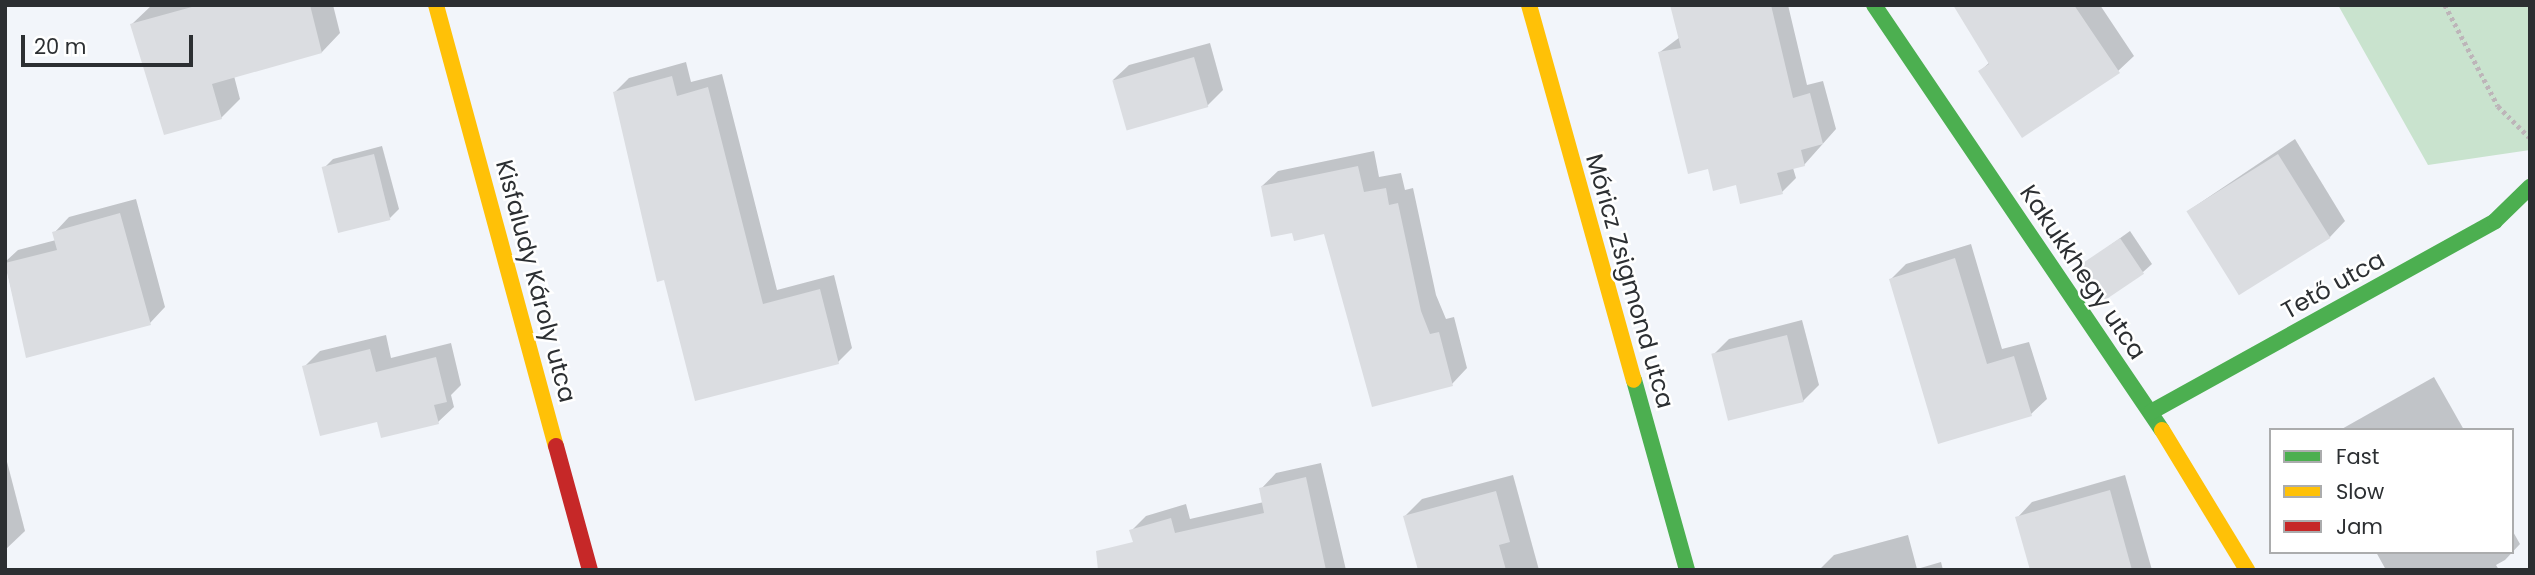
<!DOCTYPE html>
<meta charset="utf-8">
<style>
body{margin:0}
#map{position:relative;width:2535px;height:575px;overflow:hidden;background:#f2f5fa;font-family:Poppins,sans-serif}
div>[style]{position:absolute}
.green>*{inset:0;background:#c9e3ce}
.shadow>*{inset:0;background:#0003}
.building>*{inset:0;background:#dbdde1;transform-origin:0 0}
.path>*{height:4.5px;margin-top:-2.25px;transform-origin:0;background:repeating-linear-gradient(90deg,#bdb5b9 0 3.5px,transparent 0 7px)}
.fast>*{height:16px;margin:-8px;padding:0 8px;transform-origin:8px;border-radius:8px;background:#4caf50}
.slow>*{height:16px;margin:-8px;padding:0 8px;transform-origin:8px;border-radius:8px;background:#ffc107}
.jam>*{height:16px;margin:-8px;padding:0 8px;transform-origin:8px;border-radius:8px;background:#c62828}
span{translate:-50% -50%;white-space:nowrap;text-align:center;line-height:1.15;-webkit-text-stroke:5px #fff;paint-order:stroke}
.street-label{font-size:24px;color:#2c2f32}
.frame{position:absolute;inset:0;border:7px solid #2c2f32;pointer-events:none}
.legend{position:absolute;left:2269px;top:428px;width:245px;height:126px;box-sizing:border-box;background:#fff;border:2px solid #abacad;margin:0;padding:9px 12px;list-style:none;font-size:21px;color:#2c2f32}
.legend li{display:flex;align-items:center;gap:14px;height:35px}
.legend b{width:35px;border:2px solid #abacad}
.scale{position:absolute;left:21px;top:35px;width:172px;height:32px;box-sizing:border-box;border:4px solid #2c2f32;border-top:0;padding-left:9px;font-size:21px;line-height:24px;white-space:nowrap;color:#2c2f32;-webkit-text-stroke:5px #fff;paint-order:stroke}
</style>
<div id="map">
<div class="green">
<i style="clip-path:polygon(2338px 5px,2530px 5px,2530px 150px,2428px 165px)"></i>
</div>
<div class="shadow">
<i style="clip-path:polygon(152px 5px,333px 5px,340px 33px,322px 52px,234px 76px,240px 99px,221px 118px,132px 24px)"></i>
<i style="clip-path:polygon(1672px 5px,1788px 5px,1807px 85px,1823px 81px,1836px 129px,1804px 165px,1793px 168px,1796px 178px,1782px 192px,1737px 183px,1709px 167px,1660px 52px,1680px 37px)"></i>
<i style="clip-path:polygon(1955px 5px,2100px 5px,2134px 56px,2118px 71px,1980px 71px,1990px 62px)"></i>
<i style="clip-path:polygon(1210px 43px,1223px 90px,1207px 106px,1113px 80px,1129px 65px)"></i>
<i style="clip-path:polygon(686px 62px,691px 82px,722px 74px,777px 290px,834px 275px,852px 348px,838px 362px,697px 399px,615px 92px,629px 78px)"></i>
<i style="clip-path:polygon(2295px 139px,2345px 221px,2330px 237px,2188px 211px)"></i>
<i style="clip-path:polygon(382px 146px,399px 209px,390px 218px,324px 168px,333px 159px)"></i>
<i style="clip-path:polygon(1374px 151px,1379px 177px,1401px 173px,1405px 190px,1413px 188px,1436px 295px,1446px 319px,1454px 317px,1467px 368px,1452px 384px,1326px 231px,1294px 231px,1262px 186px,1278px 171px)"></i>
<i style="clip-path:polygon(136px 199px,165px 307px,150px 323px,27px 356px,5px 262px,18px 250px,56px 240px,54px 233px,69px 217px)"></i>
<i style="clip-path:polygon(2130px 231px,2152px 264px,2143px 272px,2083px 265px)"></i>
<i style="clip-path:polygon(1971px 244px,2002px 349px,2029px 342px,2047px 399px,2031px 414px,1891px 279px,1906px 264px)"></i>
<i style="clip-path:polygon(1802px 320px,1819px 385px,1803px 401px,1713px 355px,1729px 339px)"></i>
<i style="clip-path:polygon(386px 335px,391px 358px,451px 343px,461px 385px,451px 395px,454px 407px,438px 422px,379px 420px,304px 367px,320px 351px)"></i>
<i style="clip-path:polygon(2434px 377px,2464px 430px,2340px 430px)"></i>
<i style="clip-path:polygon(5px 454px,25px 531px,5px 550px)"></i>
<i style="clip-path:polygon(1321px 463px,1346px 570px,1143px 570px,1131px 531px,1146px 516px,1186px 504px,1190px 519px,1264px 502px,1261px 489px,1276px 473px)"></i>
<i style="clip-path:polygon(1513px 475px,1539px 570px,1420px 570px,1405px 516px,1422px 499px)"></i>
<i style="clip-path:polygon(2125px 475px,2152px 570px,2031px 570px,2017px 518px,2032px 502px)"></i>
<i style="clip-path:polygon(2512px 530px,2520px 544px,2505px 560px,2496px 565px,2499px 570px,2386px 570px,2376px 552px,2512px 552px)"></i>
<i style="clip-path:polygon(1908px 535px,1917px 569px,1941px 562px,1943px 570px,1819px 570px,1834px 555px)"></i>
</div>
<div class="building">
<i style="clip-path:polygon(199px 5px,310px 5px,322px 53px,212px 84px,222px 119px,164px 135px,130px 24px)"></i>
<i style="clip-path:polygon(1670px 5px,1771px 5px,1793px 98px,1810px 93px,1823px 144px,1801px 150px,1805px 166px,1777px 173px,1783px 194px,1740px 204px,1736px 185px,1713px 191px,1708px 169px,1688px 174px,1658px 52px,1681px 48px)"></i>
<i style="clip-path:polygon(1953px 5px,2074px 5px,2120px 73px,2022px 138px,1978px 71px,1989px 64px)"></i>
<i style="left:1194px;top:57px;width:52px;height:85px;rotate:74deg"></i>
<i style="clip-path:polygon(672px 76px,677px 96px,708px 87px,763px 304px,820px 289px,839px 364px,695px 401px,664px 280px,657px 282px,613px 92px)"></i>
<i style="left:374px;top:154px;width:68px;height:54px;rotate:76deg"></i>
<i style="left:2278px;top:154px;width:99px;height:108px;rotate:58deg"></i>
<i style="clip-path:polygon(1358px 166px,1364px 192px,1386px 188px,1389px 205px,1398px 203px,1421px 311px,1430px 334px,1439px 332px,1453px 386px,1372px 407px,1324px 234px,1294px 241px,1292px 233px,1271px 237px,1261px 186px)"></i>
<i style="clip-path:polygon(120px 213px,151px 325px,26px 358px,5px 263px,57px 250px,52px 232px)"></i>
<i style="left:2120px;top:238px;width:43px;height:47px;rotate:56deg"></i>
<i style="clip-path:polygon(1955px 258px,1987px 364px,2014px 356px,2032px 416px,1938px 444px,1889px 279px)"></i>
<i style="left:1787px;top:335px;width:69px;height:78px;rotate:76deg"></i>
<i style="clip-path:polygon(370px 349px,376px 372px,436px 357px,447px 402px,434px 405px,439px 424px,381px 438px,377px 422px,320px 436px,302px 366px)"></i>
<i style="clip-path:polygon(1306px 477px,1326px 570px,1098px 570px,1096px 551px,1133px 542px,1129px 530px,1171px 518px,1175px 533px,1264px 513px,1259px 488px)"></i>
<i style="clip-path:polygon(2110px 490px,2132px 570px,2030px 570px,2015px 517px)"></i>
<i style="clip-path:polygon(1496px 491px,1510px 542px,1499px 545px,1506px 570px,1418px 570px,1403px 516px)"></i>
</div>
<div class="path">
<i style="left:2445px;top:5px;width:114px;rotate:62.3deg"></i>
<i style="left:2498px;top:106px;width:44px;rotate:45deg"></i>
</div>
<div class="fast">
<i style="left:1874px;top:5px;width:513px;rotate:55.88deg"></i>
<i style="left:1634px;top:380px;width:197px;rotate:74.4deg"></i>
<i style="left:2151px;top:412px;width:393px;rotate:-29deg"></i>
<i style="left:2495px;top:221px;width:49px;rotate:-44.2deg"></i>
</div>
<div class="slow">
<i style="left:436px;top:5px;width:457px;rotate:74.8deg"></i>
<i style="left:1529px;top:5px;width:389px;rotate:74.4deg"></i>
<i style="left:2162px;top:430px;width:164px;rotate:58.7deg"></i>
</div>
<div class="jam">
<i style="left:556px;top:446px;width:129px;rotate:74.7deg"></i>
</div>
<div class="street-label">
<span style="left:2083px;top:272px;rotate:56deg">Kakukkhegy utca</span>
<span style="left:536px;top:281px;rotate:75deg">Kisfaludy Károly utca</span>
<span style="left:1630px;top:281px;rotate:74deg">Móricz Zsigmond utca</span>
<span style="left:2333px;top:285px;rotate:-29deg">Tető utca</span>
</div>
<div class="frame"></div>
<ul class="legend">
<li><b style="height:9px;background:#4caf50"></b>Fast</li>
<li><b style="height:9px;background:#ffc107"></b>Slow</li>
<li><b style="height:9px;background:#c62828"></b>Jam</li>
</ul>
<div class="scale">20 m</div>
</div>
